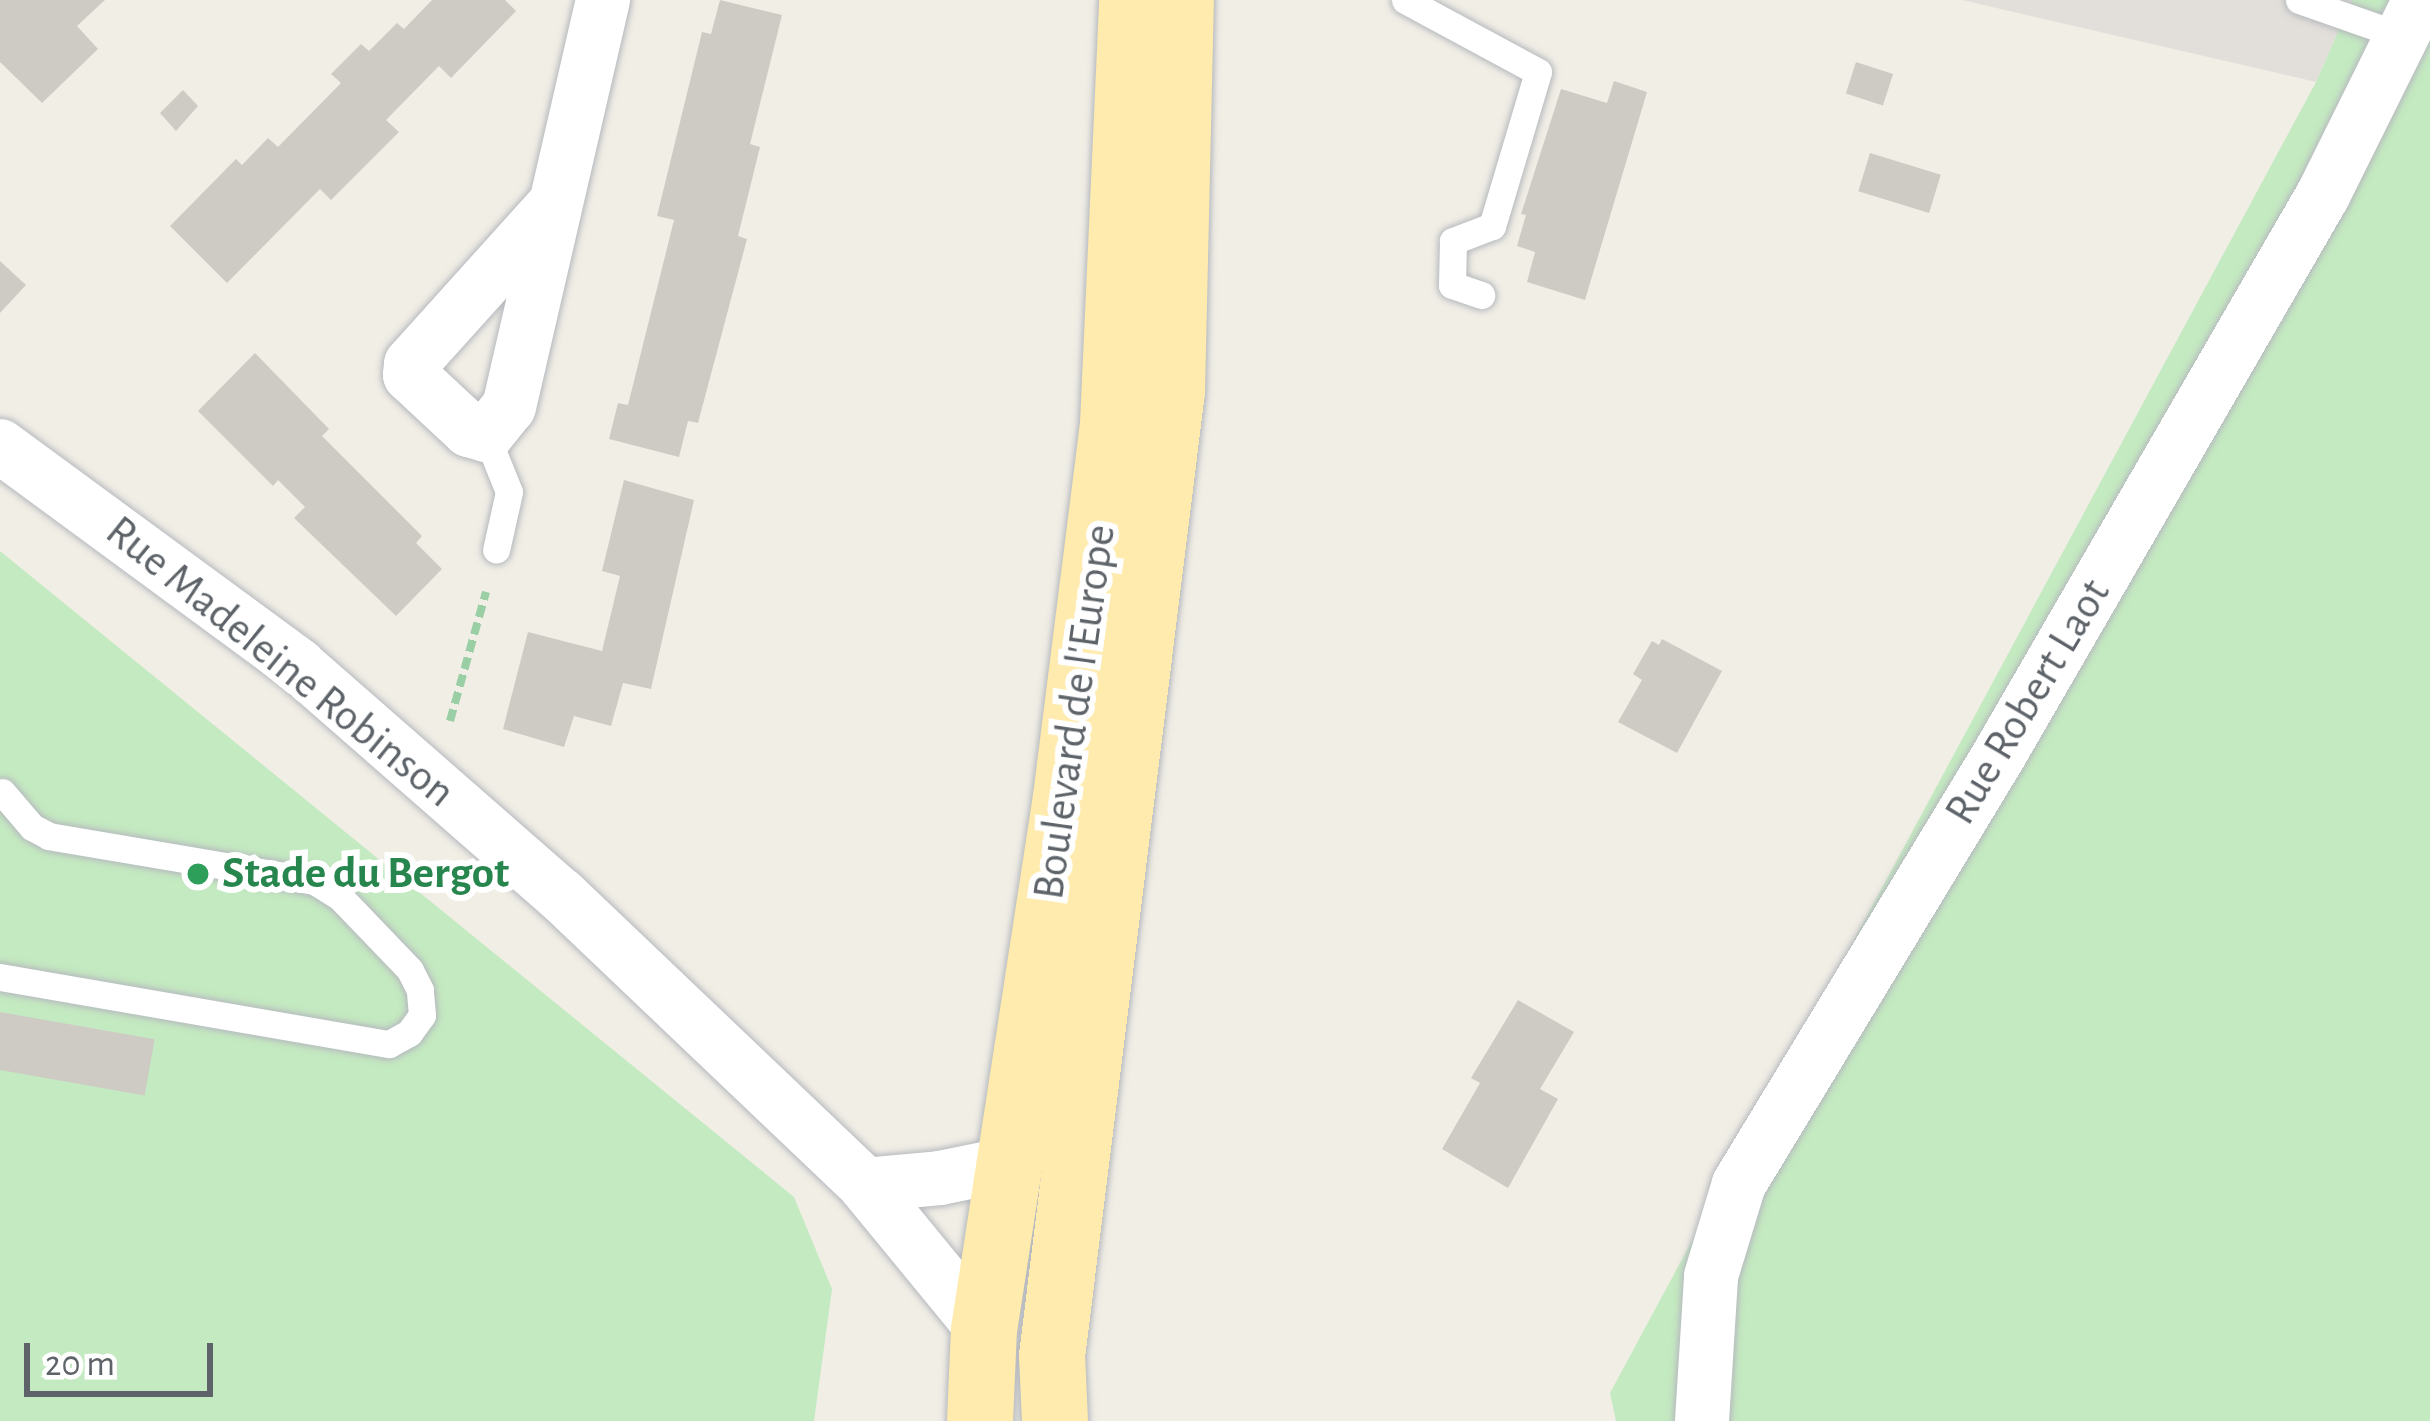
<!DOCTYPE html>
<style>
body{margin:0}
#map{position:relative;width:2430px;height:1421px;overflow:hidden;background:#f1eee6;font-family:"Alegreya Sans",sans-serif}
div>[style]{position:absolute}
.industrial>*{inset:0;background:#e2dfda}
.green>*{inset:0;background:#c4eac1}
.building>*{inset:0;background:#cecbc5;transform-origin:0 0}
.path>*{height:8px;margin-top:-4px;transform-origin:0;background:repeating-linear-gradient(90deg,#9acea5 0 12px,transparent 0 18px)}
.roads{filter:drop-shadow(0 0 3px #b6b9be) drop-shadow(0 0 3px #b6b9be)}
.lane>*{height:27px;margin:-13.5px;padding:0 13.5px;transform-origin:13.5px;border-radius:13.5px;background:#fff}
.street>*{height:54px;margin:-27px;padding:0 27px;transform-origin:27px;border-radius:27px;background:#fff}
.primary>*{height:66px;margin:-33px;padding:0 33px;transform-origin:33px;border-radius:33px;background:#ffebad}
.dots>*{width:33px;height:33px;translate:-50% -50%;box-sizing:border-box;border:6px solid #fff;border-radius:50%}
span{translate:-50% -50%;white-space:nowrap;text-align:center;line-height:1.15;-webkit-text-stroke:12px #fff;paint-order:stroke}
.street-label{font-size:45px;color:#5d6368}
.leisure-label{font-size:45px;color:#27864d;font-weight:700}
.left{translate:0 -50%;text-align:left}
.scale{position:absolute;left:24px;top:1343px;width:189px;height:54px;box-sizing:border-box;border:6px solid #5d6368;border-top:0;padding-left:15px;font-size:36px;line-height:42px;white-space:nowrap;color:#5d6368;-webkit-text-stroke:9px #fff;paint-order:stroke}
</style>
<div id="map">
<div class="industrial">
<i style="clip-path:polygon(1962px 0,2352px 0,2316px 82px)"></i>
</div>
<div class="green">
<i style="clip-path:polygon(2352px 0,2430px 0,2430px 1421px,1616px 1421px,1610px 1393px,2316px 82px)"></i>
<i style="clip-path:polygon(0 551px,794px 1197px,832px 1289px,814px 1421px,0 1421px)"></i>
</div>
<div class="building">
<i style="clip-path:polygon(0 0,105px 0,77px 26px,98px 49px,42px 103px,0 62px)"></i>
<i style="clip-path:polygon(432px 0,505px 0,516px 11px,451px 78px,439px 66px,386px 120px,399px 132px,331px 200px,320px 189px,227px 283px,170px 226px,236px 159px,242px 165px,268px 138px,278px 147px,341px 83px,331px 74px,361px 44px,369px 51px,397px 23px,404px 29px)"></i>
<i style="clip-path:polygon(720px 0,782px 15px,750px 144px,760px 147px,738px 236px,747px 239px,698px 423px,688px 421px,679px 457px,609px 439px,618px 403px,628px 405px,674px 220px,657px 216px,702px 32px,711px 34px)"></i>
<i style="left:1856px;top:62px;width:39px;height:33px;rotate:18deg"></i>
<i style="clip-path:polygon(1614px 81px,1647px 92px,1585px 300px,1527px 282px,1535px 252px,1517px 246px,1526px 215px,1521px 214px,1561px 89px,1607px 103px)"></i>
<i style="clip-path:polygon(183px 90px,198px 106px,176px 131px,160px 113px)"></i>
<i style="left:1870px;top:153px;width:74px;height:40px;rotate:17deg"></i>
<i style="clip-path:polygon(0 261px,26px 285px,0 313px)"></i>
<i style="clip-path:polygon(255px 353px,329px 429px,322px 436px,422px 536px,416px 543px,442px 569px,396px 616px,294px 518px,305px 507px,278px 480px,273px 486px,198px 411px)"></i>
<i style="clip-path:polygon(624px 480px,694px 500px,651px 689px,623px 683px,611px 726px,574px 716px,564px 747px,503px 729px,528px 632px,602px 651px,620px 576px,602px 571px)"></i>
<i style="clip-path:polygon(1662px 639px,1722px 671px,1677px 753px,1618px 722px,1642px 680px,1633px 674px,1652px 641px,1659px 645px)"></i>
<i style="clip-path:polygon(1518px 1000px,1574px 1032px,1540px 1089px,1558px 1099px,1508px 1188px,1442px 1149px,1480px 1083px,1471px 1078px)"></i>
<i style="left:0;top:1012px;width:157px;height:57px;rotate:10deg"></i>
</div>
<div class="path">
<i style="left:450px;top:721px;width:134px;rotate:-74.4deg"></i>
</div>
<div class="roads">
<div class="lane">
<i style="left:1405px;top:0;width:151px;rotate:28.4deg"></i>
<i style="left:1538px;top:72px;width:161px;rotate:106.6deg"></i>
<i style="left:1492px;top:226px;width:42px;rotate:159deg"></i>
<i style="left:1453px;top:241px;width:44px;rotate:91.3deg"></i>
<i style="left:1452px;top:285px;width:31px;rotate:19deg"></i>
<i style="left:2299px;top:0;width:109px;rotate:19.3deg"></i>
<i style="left:486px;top:435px;width:61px;rotate:68deg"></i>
<i style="left:509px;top:492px;width:59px;rotate:102.6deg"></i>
<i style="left:0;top:977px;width:395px;rotate:9.8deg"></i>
<i style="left:389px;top:1044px;width:23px;rotate:-29deg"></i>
<i style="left:409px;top:1033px;width:22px;rotate:-54deg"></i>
<i style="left:422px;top:1015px;width:25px;rotate:-95deg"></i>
<i style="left:420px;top:990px;width:22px;rotate:-117deg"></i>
<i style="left:410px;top:970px;width:101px;rotate:-133.8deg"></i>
<i style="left:340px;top:897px;width:31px;rotate:-148deg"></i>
<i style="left:314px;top:881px;width:269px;rotate:-170.4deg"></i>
<i style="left:49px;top:836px;width:19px;rotate:-152deg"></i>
<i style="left:32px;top:827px;width:46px;rotate:-130.6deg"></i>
</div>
<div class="street">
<i style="left:555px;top:204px;width:215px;rotate:132deg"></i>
<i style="left:411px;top:364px;width:11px;rotate:95deg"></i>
<i style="left:410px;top:375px;width:81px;rotate:43deg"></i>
<i style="left:469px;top:430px;width:18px;rotate:16deg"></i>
<i style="left:486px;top:435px;width:36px;rotate:-51deg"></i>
<i style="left:509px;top:407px;width:418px;rotate:-77deg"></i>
<i style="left:0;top:446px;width:371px;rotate:36.3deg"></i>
<i style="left:299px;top:666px;width:348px;rotate:41.2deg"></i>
<i style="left:561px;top:895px;width:420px;rotate:43.6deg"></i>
<i style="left:865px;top:1185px;width:188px;rotate:50.6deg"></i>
<i style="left:865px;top:1185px;width:75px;rotate:-5.3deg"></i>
<i style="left:940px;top:1178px;width:69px;rotate:-11.6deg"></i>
<i style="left:1702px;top:1421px;width:145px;rotate:-86.4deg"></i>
<i style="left:1711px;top:1276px;width:96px;rotate:-73.1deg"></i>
<i style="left:1739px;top:1184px;width:502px;rotate:-58.78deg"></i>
<i style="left:1999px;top:755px;width:647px;rotate:-59.95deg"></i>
<i style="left:2323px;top:195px;width:218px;rotate:-63.6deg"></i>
</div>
<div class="primary">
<i style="left:980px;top:1421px;width:91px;rotate:-87.5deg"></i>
<i style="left:984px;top:1330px;width:539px;rotate:-81.25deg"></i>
<i style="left:1066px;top:797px;width:376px;rotate:-82.8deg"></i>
<i style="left:1113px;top:424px;width:424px;rotate:-87.4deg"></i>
<i style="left:1055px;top:1421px;width:65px;rotate:-92.6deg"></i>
<i style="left:1052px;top:1356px;width:972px;rotate:-82.91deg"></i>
<i style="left:1172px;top:391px;width:391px;rotate:-88.7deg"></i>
</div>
</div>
<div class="dots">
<i style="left:198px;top:874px;background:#2e9e5b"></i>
</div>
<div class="street-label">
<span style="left:280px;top:662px;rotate:39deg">Rue Madeleine Robinson</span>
<span style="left:2028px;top:702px;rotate:-59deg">Rue Robert Laot</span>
<span style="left:1075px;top:712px;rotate:-82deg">Boulevard de l'Europe</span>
</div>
<div class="leisure-label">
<span class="left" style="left:222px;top:874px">Stade du Bergot</span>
</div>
<div class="scale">20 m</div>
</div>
